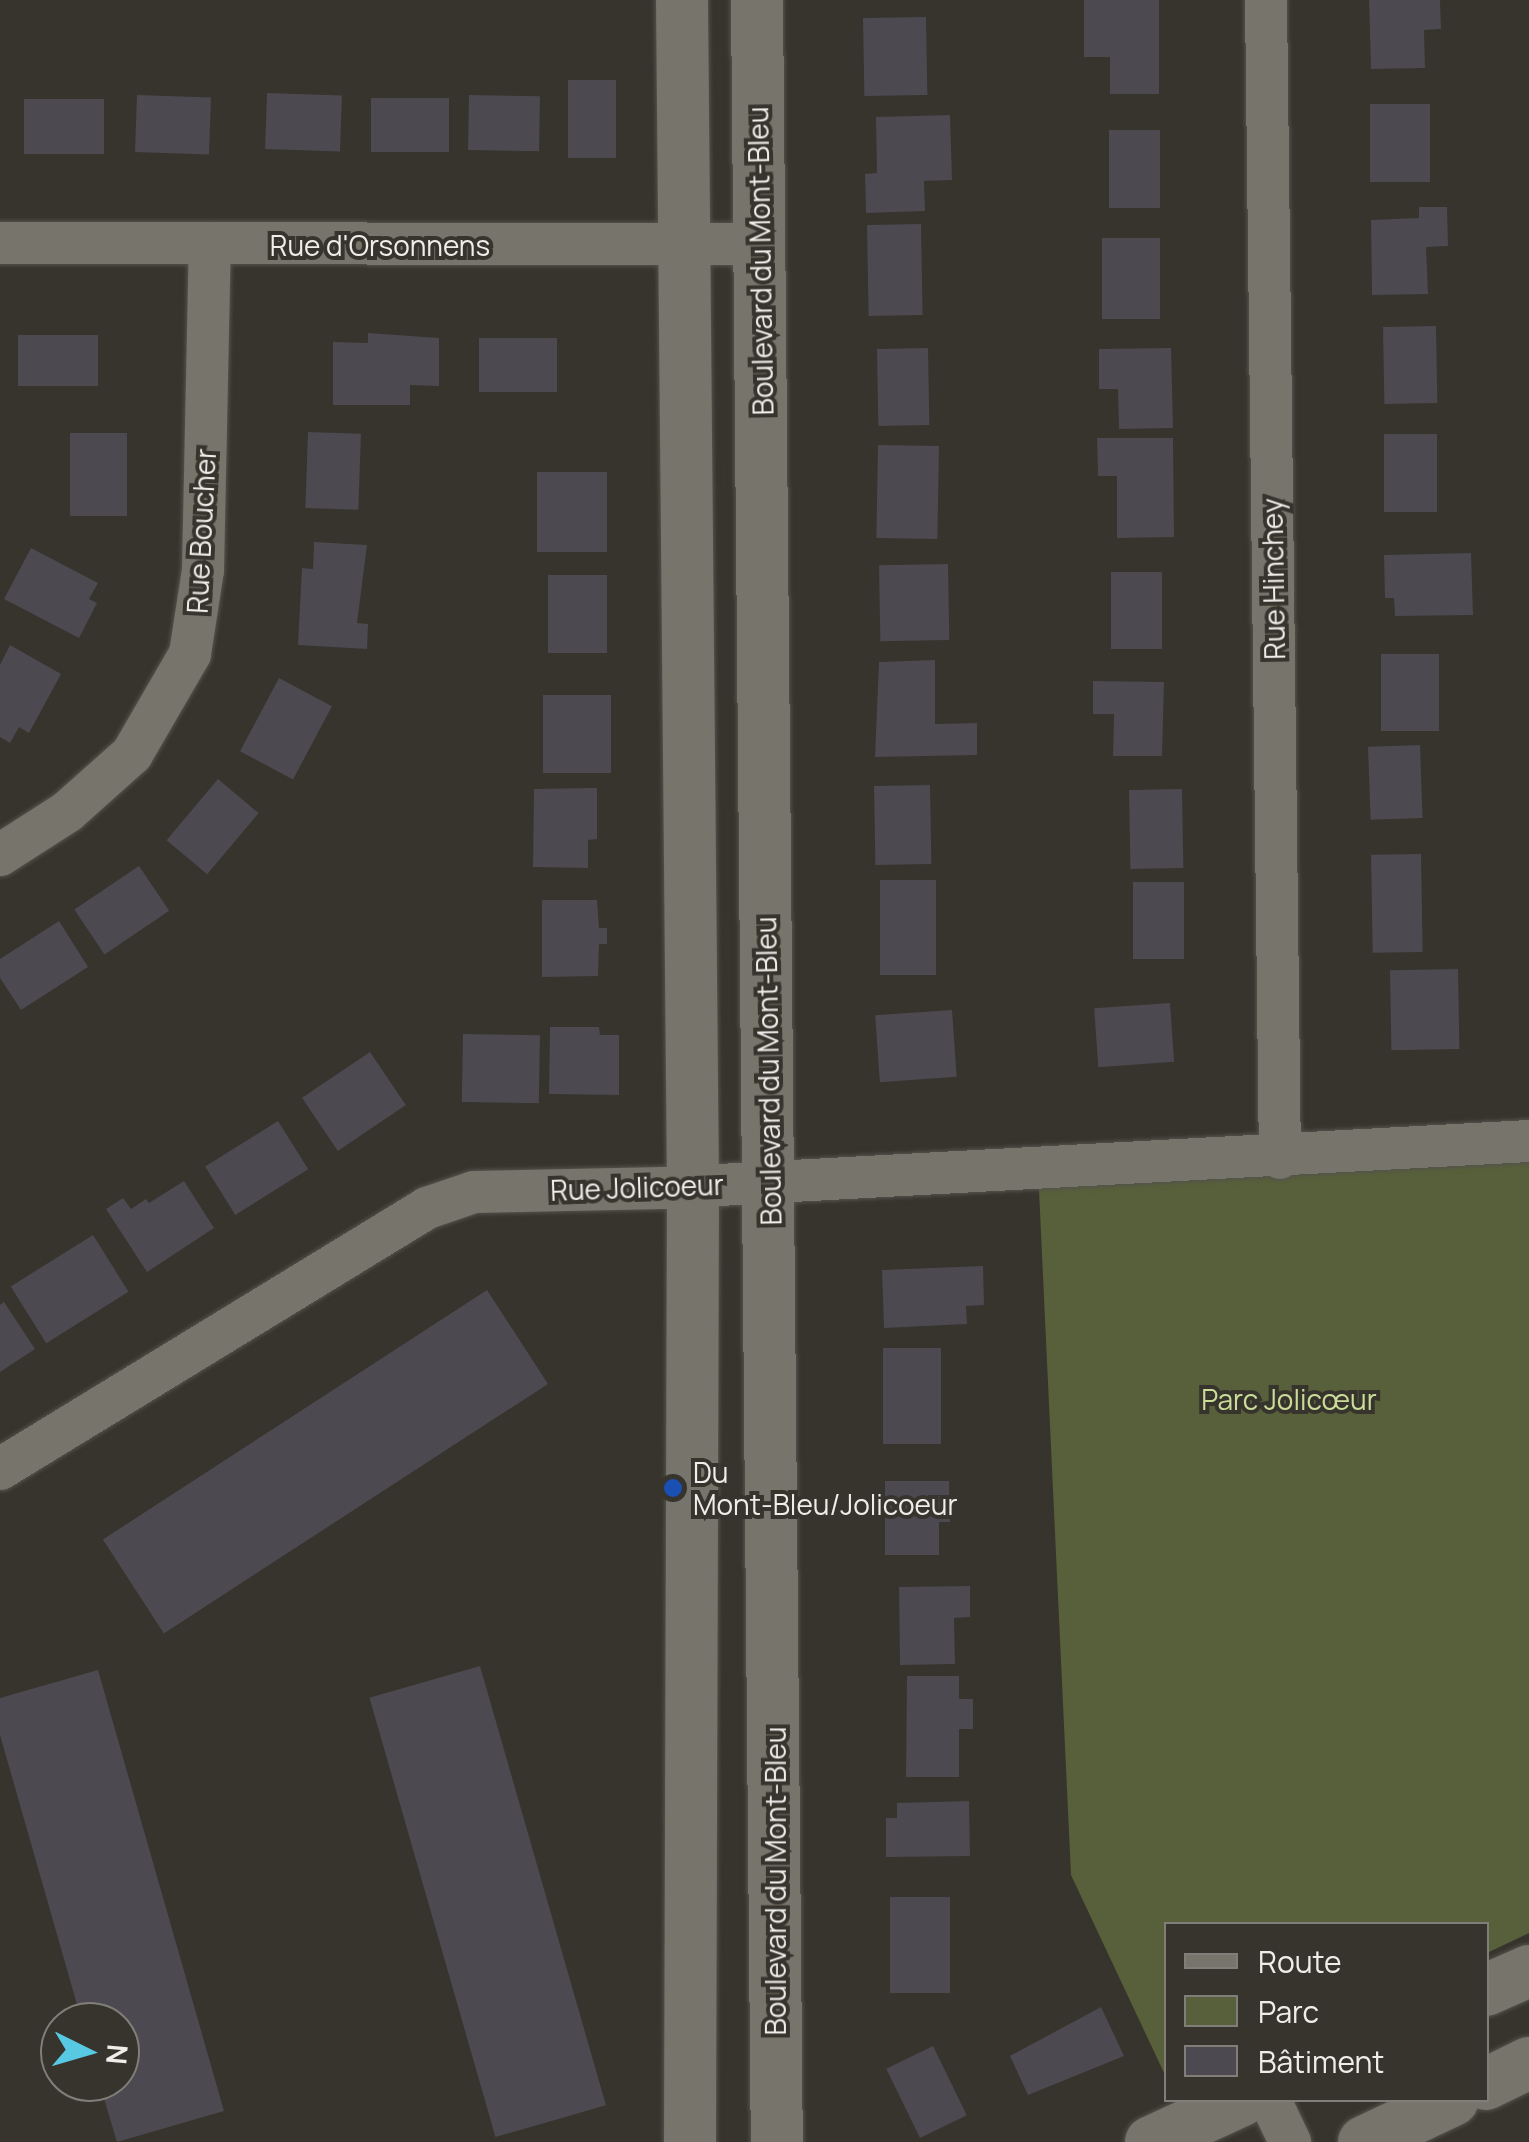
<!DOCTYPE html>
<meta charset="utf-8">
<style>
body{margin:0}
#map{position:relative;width:1529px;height:2142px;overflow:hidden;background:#36342c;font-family:Manrope,sans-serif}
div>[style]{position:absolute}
.green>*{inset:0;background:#57603a}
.building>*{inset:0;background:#4c4951;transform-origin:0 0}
.roads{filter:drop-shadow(0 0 2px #53524c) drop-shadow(0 0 2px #53524c)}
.minor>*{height:42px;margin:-21px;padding:0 21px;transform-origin:21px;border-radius:21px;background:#77746c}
.tertiary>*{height:52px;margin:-26px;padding:0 26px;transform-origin:26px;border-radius:26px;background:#77746c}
.dots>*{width:28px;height:28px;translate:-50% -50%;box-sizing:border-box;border:5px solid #36342c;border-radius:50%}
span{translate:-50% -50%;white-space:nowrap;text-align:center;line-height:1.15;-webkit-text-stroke:8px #36342c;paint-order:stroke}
.street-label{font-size:28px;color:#eeede9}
.park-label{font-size:28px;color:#cbdc99}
.poi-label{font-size:28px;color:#eeede9}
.left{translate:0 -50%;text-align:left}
.legend{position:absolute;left:1164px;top:1922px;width:325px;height:180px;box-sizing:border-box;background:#36342c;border:2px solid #807e78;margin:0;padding:12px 18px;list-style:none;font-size:30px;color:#eeede9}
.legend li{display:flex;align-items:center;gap:20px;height:50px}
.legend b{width:50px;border:2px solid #807e78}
.north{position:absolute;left:40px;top:2002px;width:100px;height:100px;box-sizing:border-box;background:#36342c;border:2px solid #807e78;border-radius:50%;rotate:95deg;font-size:28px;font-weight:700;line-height:40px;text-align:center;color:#eeede9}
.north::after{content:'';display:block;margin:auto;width:35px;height:45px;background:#57c9e2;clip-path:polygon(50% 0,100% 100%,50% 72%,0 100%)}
</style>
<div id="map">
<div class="green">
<i style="clip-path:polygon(1529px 1141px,1529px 1933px,1487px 1953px,1486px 1924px,1166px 1924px,1166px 2077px,1071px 1875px,1038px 1169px)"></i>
</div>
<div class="building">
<i style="clip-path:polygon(1084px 0,1159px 0,1159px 94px,1110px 94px,1110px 57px,1084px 57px)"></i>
<i style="clip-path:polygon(1369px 0,1440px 0,1441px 29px,1424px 30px,1425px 68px,1371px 69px)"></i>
<i style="left:926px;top:17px;width:78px;height:63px;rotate:89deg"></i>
<i style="left:568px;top:80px;width:48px;height:78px"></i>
<i style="left:267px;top:93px;width:75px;height:56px;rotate:2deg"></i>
<i style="left:137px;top:95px;width:74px;height:57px;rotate:2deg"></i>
<i style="left:469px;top:95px;width:71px;height:55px;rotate:1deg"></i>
<i style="left:371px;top:98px;width:78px;height:54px"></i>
<i style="left:104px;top:99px;width:55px;height:80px;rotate:90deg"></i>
<i style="left:1370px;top:104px;width:60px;height:78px"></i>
<i style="clip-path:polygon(950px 115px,952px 180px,924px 181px,925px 211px,866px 213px,865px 174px,877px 173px,876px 117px)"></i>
<i style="left:1109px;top:130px;width:51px;height:78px"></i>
<i style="clip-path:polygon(1419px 207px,1447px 207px,1448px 246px,1426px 247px,1428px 294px,1372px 295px,1371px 220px,1419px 218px)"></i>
<i style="left:921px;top:224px;width:91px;height:54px;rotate:89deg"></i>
<i style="left:1102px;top:238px;width:58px;height:81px"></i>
<i style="left:1436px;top:326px;width:77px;height:53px;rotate:89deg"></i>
<i style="clip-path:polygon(368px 333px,439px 338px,439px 386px,410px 385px,410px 405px,333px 405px,333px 342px,368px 343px)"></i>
<i style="left:18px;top:335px;width:80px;height:51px"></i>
<i style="left:479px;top:338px;width:78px;height:54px"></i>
<i style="left:928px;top:348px;width:77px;height:51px;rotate:89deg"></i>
<i style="clip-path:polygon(1171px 348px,1173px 428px,1119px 429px,1118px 389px,1099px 389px,1099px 349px)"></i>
<i style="left:308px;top:432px;width:53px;height:76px;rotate:2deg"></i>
<i style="left:70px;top:433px;width:57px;height:83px"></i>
<i style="left:1384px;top:434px;width:53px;height:78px"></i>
<i style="clip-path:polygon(1097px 438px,1173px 438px,1174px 537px,1117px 538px,1117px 476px,1098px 476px)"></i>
<i style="left:878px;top:445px;width:61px;height:93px;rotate:1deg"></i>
<i style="left:537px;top:472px;width:70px;height:80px"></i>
<i style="clip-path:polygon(314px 542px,367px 545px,357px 623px,368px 624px,367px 649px,298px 645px,302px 568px,313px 569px)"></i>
<i style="clip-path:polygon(31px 548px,98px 583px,89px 599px,97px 603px,79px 638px,4px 599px)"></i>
<i style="clip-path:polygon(1471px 553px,1473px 615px,1395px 616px,1394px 598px,1385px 598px,1384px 555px)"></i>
<i style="left:948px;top:564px;width:76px;height:69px;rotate:89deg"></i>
<i style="left:1111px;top:572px;width:51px;height:77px"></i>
<i style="left:548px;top:575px;width:59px;height:78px"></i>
<i style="clip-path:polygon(10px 645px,61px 674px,29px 733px,19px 727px,10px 743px,0 737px,0 665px)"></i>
<i style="left:1381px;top:654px;width:58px;height:77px"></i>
<i style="clip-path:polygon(935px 660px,935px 724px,977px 723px,977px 755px,875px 757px,879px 662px)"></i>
<i style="left:279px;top:678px;width:60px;height:83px;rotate:28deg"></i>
<i style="clip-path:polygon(1093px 681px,1164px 682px,1162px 756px,1113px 756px,1114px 714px,1093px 714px)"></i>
<i style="left:543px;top:695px;width:68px;height:78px"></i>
<i style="left:1420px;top:745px;width:73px;height:52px;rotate:88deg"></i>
<i style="left:218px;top:779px;width:53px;height:80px;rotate:40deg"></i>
<i style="left:930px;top:785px;width:79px;height:56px;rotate:89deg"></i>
<i style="clip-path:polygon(591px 788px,597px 788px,597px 839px,588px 840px,588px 868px,533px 867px,534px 789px)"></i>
<i style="left:1182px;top:789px;width:79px;height:53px;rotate:89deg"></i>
<i style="left:1421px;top:854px;width:98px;height:50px;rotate:89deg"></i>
<i style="left:139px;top:866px;width:54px;height:78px;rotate:56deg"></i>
<i style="left:880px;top:880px;width:56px;height:95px"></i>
<i style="left:1133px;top:882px;width:51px;height:77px"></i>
<i style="clip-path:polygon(542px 900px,597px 900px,599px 928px,607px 928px,607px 944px,599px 944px,598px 976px,542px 977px)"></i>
<i style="clip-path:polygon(59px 921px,88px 967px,21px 1010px,0 978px,0 959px)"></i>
<i style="left:1458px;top:969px;width:80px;height:68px;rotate:89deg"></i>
<i style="left:1170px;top:1003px;width:59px;height:76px;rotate:86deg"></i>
<i style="left:952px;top:1010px;width:67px;height:77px;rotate:86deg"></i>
<i style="clip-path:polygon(550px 1027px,599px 1027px,600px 1035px,619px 1035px,619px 1095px,549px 1094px)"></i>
<i style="left:463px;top:1034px;width:77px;height:68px;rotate:1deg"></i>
<i style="left:370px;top:1052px;width:64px;height:82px;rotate:56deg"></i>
<i style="left:278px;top:1121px;width:57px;height:86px;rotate:58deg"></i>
<i style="clip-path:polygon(184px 1181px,214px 1228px,147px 1272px,106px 1209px,123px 1198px,131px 1209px,146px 1199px,149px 1203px)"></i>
<i style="left:93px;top:1235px;width:67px;height:97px;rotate:58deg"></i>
<i style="clip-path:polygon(983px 1266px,984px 1305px,966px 1306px,967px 1324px,884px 1328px,882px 1270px)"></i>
<i style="left:487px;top:1290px;width:112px;height:458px;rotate:57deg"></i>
<i style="clip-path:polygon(4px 1302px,35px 1349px,0 1372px,0 1305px)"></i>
<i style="left:883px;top:1348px;width:58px;height:96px"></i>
<i style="clip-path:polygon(885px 1481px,949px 1481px,950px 1522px,939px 1522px,939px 1555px,885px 1555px)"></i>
<i style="clip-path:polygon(970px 1586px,970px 1617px,954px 1618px,955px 1664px,900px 1665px,899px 1587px)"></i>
<i style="left:480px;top:1666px;width:457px;height:115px;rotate:74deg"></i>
<i style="clip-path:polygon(98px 1670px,224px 2111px,117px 2142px,99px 2082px,120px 2082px,120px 2022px,82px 2022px,0 1735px,0 1698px)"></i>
<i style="clip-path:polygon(907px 1676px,959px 1676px,959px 1699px,973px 1699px,973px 1729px,959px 1729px,959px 1777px,906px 1777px)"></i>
<i style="clip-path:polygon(969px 1801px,970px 1856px,886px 1857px,886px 1818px,897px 1818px,897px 1803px)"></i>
<i style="left:890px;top:1897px;width:60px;height:96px"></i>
<i style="clip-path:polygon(1101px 2007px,1124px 2056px,1028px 2095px,1010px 2056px)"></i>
<i style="left:933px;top:2046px;width:77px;height:52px;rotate:64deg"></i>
</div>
<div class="roads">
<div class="minor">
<i style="left:1266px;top:0;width:1158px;rotate:89.31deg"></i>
<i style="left:0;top:243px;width:760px;rotate:0.08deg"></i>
<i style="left:0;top:855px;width:80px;rotate:-32.7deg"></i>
<i style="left:67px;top:812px;width:87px;rotate:-41.7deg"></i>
<i style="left:132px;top:754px;width:116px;rotate:-59.9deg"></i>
<i style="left:190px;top:654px;width:85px;rotate:-81.2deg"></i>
<i style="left:203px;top:570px;width:326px;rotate:-88.8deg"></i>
<i style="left:0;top:1469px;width:500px;rotate:-31.43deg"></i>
<i style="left:427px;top:1208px;width:50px;rotate:-18.8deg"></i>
<i style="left:474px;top:1192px;width:190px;rotate:-1.2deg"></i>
<i style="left:664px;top:1188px;width:866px;rotate:-3.11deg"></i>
<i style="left:1270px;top:2100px;width:47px;rotate:64.5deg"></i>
</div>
<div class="tertiary">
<i style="left:682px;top:0;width:1186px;rotate:89.47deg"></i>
<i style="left:693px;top:1186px;width:956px;rotate:90.18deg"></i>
<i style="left:757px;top:0;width:2142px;rotate:89.47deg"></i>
<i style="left:1486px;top:1990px;width:47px;rotate:-23.8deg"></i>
<i style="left:1486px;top:2084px;width:48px;rotate:-26deg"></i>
<i style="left:1151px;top:2142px;width:100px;rotate:-24.8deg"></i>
<i style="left:1364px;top:2142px;width:98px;rotate:-25.3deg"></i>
</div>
</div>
<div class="dots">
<i style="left:673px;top:1488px;background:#1a4fb4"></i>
</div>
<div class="street-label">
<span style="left:380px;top:245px">Rue d'Orsonnens</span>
<span style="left:760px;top:261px;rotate:-91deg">Boulevard du Mont-Bleu</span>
<span style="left:201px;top:531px;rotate:-87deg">Rue Boucher</span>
<span style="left:1273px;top:579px;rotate:-91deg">Rue Hinchey</span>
<span style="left:768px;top:1071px;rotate:-91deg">Boulevard du Mont-Bleu</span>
<span style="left:637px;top:1187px;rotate:-2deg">Rue Jolicoeur</span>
<span style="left:775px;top:1881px;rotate:-90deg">Boulevard du Mont-Bleu</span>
</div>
<div class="park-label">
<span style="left:1289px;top:1399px">Parc Jolicœur</span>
</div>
<div class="poi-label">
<span class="left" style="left:693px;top:1488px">Du<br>Mont-Bleu/Jolicoeur</span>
</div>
<ul class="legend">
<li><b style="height:12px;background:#77746c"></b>Route</li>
<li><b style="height:28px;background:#57603a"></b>Parc</li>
<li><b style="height:28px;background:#4c4951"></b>Bâtiment</li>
</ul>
<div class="north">N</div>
</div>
